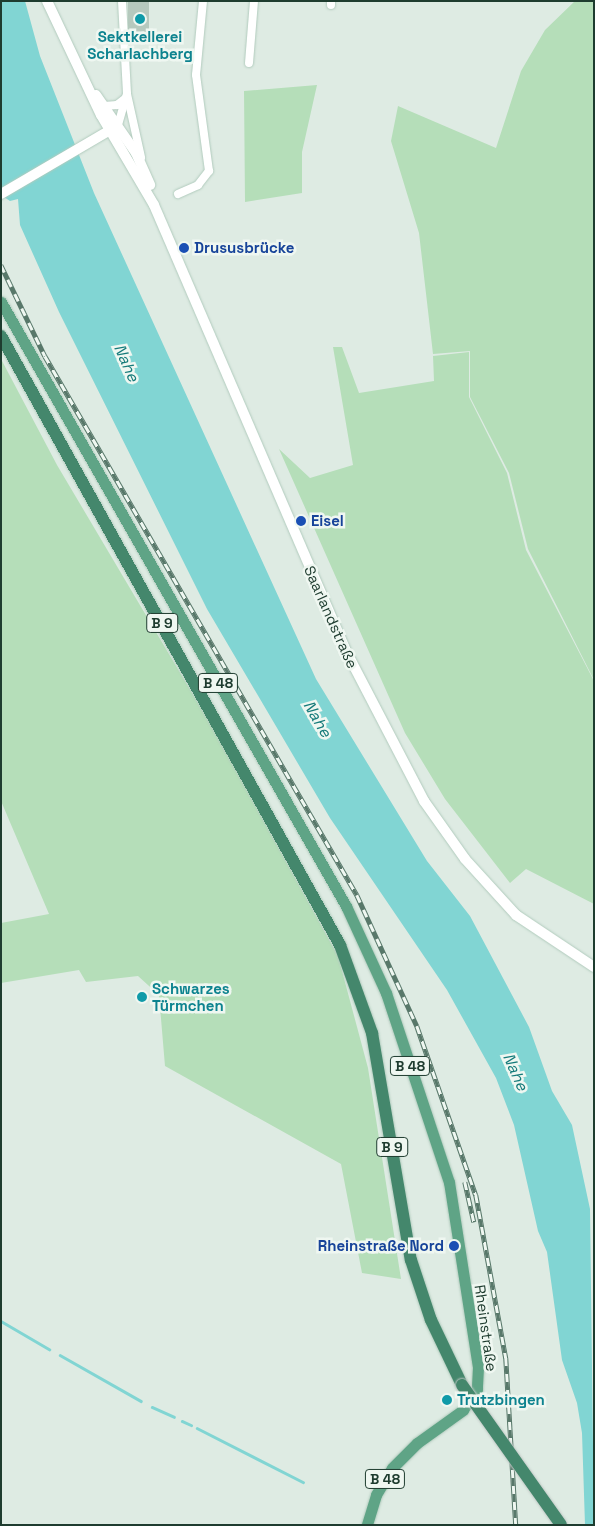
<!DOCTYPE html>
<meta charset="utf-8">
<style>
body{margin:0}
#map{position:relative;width:595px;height:1526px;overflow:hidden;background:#deebe3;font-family:"Space Grotesk",sans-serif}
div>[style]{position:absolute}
.green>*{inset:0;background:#b5deb9}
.water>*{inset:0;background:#81d5d3}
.stream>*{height:2.5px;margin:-1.25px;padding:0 1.25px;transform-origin:1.25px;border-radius:1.25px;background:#81d5d3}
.building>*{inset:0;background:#b6c9be;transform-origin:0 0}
.roads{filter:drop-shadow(0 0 1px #b1cbbd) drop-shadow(0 0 1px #b1cbbd)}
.minor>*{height:8px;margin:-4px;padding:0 4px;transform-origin:4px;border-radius:4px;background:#fff}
.secondary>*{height:10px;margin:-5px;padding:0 5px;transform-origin:5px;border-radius:5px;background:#fff}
.primary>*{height:11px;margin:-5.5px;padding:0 5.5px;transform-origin:5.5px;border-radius:5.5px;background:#5fa486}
.trunk>*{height:12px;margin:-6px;padding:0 6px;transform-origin:6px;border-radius:6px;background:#44876c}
.rail>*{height:4.5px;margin-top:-2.25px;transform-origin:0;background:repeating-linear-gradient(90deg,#eff7f1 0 8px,#58786a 0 16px);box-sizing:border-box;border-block:1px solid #58786a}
.bridges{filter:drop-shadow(0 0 1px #c0c8c5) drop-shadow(0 0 1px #c0c8c5)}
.trunk-bridge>*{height:12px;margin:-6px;padding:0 6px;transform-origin:6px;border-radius:6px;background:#44876c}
.dots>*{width:14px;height:14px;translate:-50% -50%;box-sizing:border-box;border:2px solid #eff7f1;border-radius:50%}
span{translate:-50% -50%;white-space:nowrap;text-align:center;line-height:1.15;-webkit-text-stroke:5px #eff7f1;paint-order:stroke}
.shield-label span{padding:1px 4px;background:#eff7f1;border:1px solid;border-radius:4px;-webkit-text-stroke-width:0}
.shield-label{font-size:14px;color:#1e3c2f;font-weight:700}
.culture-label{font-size:15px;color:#0d838f;font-weight:700}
.left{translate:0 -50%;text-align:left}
.transit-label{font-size:15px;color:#164399;font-weight:700}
.right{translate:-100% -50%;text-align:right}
.street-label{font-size:15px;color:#1e3c2f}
.water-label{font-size:16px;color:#157b7a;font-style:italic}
.frame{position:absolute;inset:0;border:2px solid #1e3c2f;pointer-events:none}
</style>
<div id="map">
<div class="green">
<i style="clip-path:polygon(575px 1px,594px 1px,594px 680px,528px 549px,509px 473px,470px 397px,470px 351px,433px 354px,419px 233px,391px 141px,398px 106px,496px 148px,521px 71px,545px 30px)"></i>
<i style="clip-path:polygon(317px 85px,302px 152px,302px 193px,245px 202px,244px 91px)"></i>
<i style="clip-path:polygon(333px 347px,342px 347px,359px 393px,434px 381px,433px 356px,469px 352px,469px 397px,507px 473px,526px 550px,594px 681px,594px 904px,526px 869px,510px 883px,445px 799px,405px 733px,279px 449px,310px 478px,353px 465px)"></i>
<i style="clip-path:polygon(1px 359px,57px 465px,211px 725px,338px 956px,368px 1068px,401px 1279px,362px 1273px,341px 1164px,165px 1066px,159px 995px,138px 976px,86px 982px,79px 970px,1px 983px,1px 923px,49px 914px,1px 801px)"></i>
</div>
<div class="water">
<i style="clip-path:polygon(1px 1px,25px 1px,40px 56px,94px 193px,316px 679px,427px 861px,470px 916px,529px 1027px,552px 1091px,572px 1125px,590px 1209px,594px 1525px,585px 1525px,582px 1433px,577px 1403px,562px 1360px,547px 1252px,538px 1231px,514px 1125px,496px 1078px,447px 990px,330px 818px,207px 609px,59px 312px,20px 225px,18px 199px,10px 201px,1px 195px)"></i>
</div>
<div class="stream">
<i style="left:1px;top:1321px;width:56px;rotate:30.3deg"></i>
<i style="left:60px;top:1355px;width:93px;rotate:29.6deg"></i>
<i style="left:152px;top:1407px;width:24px;rotate:24deg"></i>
<i style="left:182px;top:1421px;width:10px;rotate:24deg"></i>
<i style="left:197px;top:1428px;width:119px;rotate:27deg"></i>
</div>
<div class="building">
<i style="left:128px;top:1px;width:21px;height:34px"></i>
</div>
<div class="roads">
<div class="minor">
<i style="left:122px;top:1px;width:93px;rotate:86.9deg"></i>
<i style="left:127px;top:94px;width:65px;rotate:77.5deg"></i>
<i style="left:331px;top:5px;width:4px;rotate:-90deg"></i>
<i style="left:249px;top:63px;width:62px;rotate:-85.4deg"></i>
<i style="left:104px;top:106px;width:13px;rotate:-4deg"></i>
<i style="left:117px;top:105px;width:11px;rotate:-38deg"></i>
<i style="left:118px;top:125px;width:32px;rotate:-74deg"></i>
<i style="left:178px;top:194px;width:22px;rotate:-24deg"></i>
<i style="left:198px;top:185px;width:18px;rotate:-52deg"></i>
<i style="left:209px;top:171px;width:97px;rotate:-97.7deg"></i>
<i style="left:196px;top:75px;width:74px;rotate:-84.6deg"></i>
</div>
<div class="secondary">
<i style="left:47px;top:1px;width:126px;rotate:64.7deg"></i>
<i style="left:101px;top:115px;width:104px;rotate:59.5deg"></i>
<i style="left:154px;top:205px;width:486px;rotate:66.7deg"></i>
<i style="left:346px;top:651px;width:169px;rotate:62.5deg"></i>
<i style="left:424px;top:801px;width:71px;rotate:54.7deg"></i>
<i style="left:465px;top:859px;width:76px;rotate:47.7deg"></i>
<i style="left:516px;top:915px;width:94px;rotate:33.7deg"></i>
<i style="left:96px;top:95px;width:70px;rotate:55.4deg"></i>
<i style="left:136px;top:153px;width:35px;rotate:66deg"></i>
<i style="left:1px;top:194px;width:134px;rotate:-30.4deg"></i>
</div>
<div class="primary">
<i style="left:1px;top:302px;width:696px;rotate:60.27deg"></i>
<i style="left:346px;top:906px;width:96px;rotate:65.3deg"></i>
<i style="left:386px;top:993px;width:199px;rotate:71.6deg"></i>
<i style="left:449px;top:1182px;width:187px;rotate:81.1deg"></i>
<i style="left:478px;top:1367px;width:22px;rotate:93deg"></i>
<i style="left:477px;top:1389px;width:25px;rotate:124deg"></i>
<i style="left:463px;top:1410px;width:57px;rotate:144.3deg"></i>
<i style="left:417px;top:1443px;width:35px;rotate:135deg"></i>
<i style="left:392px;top:1468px;width:31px;rotate:121deg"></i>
<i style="left:376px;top:1495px;width:31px;rotate:107deg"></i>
</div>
<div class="trunk">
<i style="left:1px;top:336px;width:697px;rotate:60.9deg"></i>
<i style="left:340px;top:945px;width:94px;rotate:70deg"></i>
<i style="left:372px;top:1033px;width:230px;rotate:80.3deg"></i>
<i style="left:411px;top:1260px;width:63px;rotate:71.6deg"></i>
<i style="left:431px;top:1320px;width:72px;rotate:64.5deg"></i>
</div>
</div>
<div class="rail">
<i style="left:1px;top:265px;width:101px;rotate:64.2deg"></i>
<i style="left:45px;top:356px;width:623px;rotate:59.94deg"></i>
<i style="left:357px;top:895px;width:144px;rotate:65.4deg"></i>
<i style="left:417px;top:1026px;width:179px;rotate:70.8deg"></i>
<i style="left:476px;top:1195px;width:166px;rotate:79.6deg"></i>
<i style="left:506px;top:1358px;width:167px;rotate:86.6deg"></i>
<i style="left:465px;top:1182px;width:41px;rotate:77.3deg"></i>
</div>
<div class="bridges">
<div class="trunk-bridge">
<i style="left:462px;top:1385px;width:171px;rotate:54.7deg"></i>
</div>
</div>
<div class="dots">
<i style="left:140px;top:19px;background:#0f9aa8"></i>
<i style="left:184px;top:248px;background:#1a4fb4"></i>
<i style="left:301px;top:521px;background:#1a4fb4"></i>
<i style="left:142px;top:997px;background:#0f9aa8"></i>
<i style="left:454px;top:1246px;background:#1a4fb4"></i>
<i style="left:447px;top:1400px;background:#0f9aa8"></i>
</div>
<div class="shield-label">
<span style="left:162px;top:623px">B 9</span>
<span style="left:218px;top:683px">B 48</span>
<span style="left:410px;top:1066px">B 48</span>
<span style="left:392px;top:1147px">B 9</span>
<span style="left:385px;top:1479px">B 48</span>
</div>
<div class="culture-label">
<span style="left:140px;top:45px">Sektkellerei<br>Scharlachberg</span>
<span class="left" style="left:152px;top:997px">Schwarzes<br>Türmchen</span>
<span class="left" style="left:457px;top:1400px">Trutzbingen</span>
</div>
<div class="transit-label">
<span class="left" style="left:194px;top:248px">Drususbrücke</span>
<span class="left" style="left:311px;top:521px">Eisel</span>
<span class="right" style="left:444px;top:1246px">Rheinstraße Nord</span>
</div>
<div class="street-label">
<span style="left:331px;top:617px;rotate:66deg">Saarlandstraße</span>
<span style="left:486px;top:1328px;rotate:82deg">Rheinstraße</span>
</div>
<div class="water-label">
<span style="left:126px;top:363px;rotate:66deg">Nahe</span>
<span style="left:317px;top:719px;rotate:60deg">Nahe</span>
<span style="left:515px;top:1072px;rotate:66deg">Nahe</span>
</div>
<div class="frame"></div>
</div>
